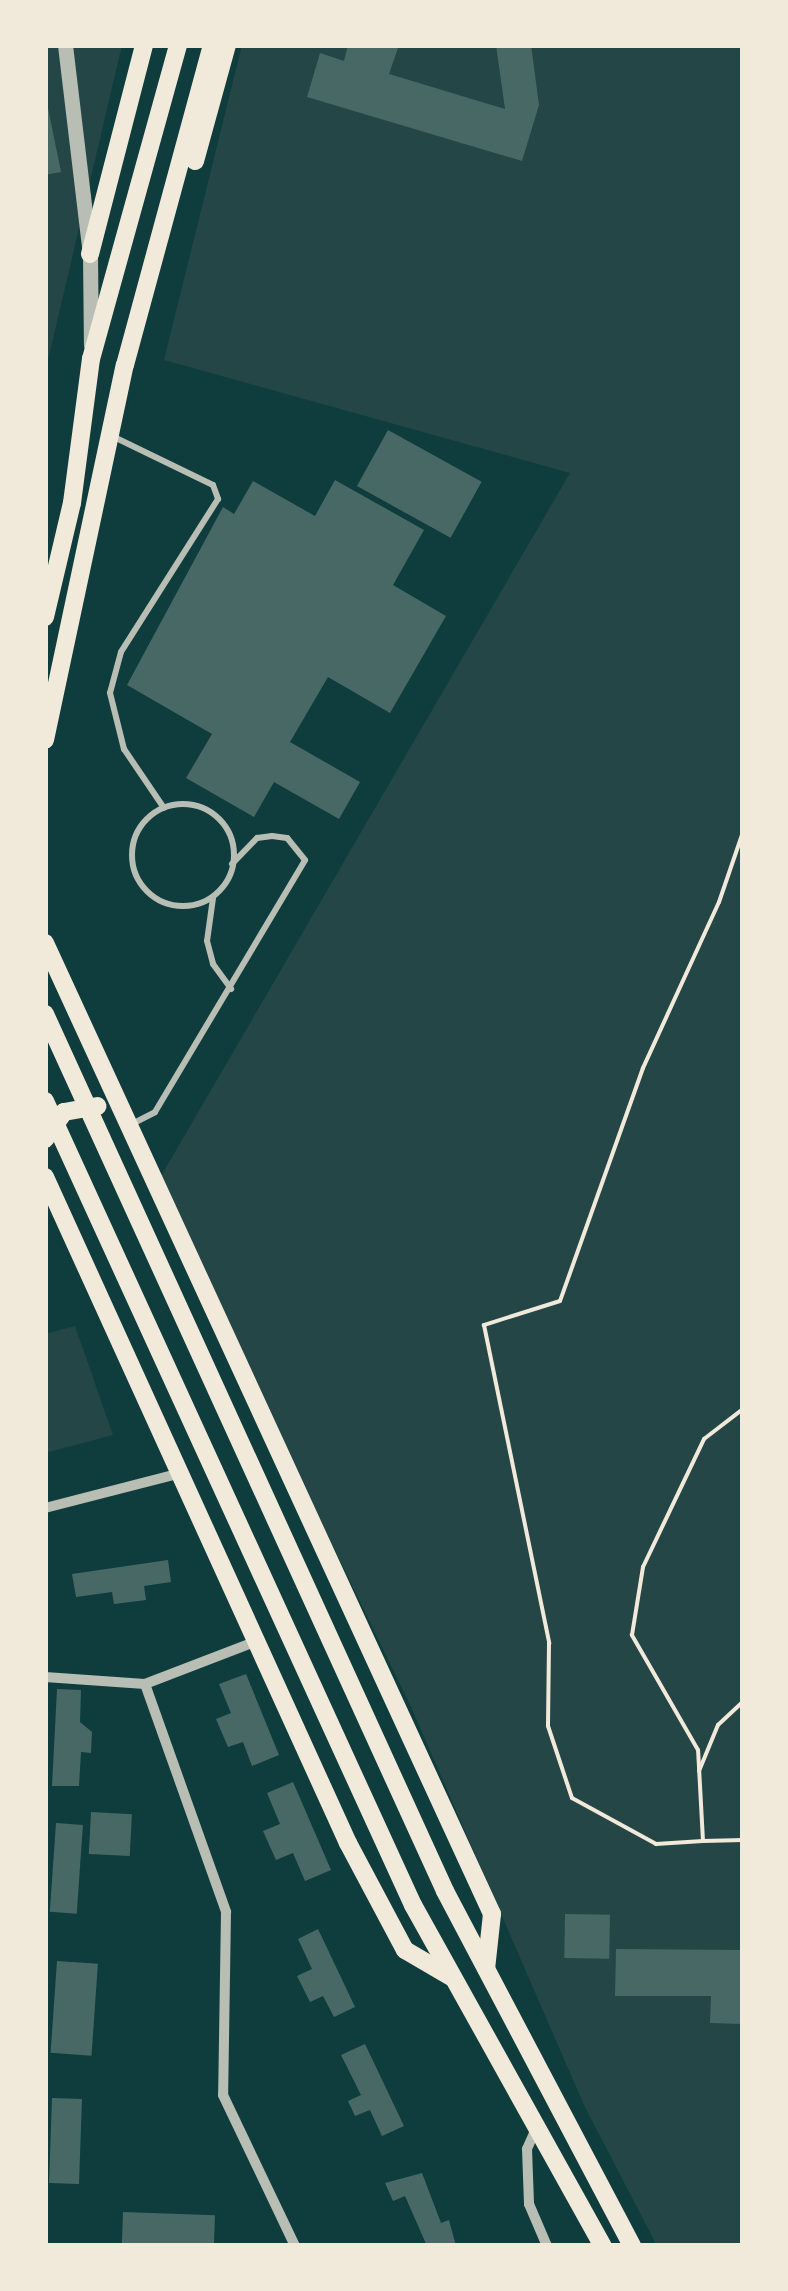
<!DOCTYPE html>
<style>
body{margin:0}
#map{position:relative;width:788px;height:2291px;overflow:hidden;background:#0f3d3e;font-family:"Noto Serif",serif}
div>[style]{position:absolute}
.green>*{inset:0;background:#244646}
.building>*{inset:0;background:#486865;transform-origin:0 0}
.path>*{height:4px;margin:-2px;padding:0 2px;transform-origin:2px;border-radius:2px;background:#f1e9da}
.service>*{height:6px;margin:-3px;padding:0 3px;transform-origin:3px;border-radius:3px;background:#b8beb3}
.service>.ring{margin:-3px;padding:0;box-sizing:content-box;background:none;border:6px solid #b8beb3;border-radius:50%}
.minor>*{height:10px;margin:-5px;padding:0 5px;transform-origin:5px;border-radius:5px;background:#b8beb3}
.tertiary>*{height:15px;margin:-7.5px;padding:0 7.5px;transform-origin:7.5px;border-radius:7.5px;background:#b8beb3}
.secondary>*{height:18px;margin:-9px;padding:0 9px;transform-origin:9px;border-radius:9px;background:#f1e9da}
span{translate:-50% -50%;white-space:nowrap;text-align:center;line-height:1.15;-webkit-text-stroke:10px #f1e9da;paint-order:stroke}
.frame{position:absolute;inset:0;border:48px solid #f1e9da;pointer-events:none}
</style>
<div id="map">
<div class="green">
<i style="clip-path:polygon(45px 45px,122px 45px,45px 373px)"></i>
<i style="clip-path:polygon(242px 45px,743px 45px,743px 2246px,657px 2246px,584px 2105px,412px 1709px,157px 1183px,570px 473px,164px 360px)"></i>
<i style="clip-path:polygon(75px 1326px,113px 1435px,45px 1453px,45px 1334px)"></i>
</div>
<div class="building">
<i style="clip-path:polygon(348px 45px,399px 45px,389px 74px,505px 109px,496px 45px,531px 45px,539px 105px,522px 161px,307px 97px,320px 53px,344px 61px)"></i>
<i style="clip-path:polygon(47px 103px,61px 172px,45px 175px,45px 104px)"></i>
<i style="left:388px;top:430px;width:107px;height:64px;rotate:29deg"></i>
<i style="clip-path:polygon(335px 480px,424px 530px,393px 585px,446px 616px,390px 713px,328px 677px,290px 742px,360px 782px,339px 819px,274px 782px,254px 817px,186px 778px,212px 734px,127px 685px,223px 507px,234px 514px,253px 481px,315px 516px)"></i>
<i style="clip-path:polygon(168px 1560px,171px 1582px,144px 1586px,146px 1600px,114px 1604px,112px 1592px,76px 1597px,72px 1574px)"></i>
<i style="clip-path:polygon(246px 1674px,279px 1755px,252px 1766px,243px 1742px,228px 1747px,216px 1719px,231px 1713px,219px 1684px)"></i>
<i style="clip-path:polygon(57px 1689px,81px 1690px,80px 1722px,92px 1732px,91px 1753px,81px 1752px,79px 1786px,52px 1786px)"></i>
<i style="clip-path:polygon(293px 1782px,331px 1870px,305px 1881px,293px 1853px,276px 1860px,263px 1831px,280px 1824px,267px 1793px)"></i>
<i style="left:91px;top:1812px;width:41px;height:42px;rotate:3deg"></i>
<i style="left:56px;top:1823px;width:27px;height:89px;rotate:4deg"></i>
<i style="left:565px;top:1914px;width:45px;height:44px;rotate:1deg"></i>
<i style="clip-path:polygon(318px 1929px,355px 2007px,334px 2017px,323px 1996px,310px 2002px,297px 1976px,312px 1969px,298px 1939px)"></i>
<i style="clip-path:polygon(616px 1949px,743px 1950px,743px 2024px,710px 2023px,711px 1996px,615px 1996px)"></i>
<i style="left:57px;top:1961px;width:41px;height:92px;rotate:4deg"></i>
<i style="clip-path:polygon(365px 2044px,404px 2126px,382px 2136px,370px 2110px,355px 2116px,348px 2101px,361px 2095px,341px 2055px)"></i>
<i style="left:52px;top:2098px;width:30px;height:85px;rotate:2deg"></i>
<i style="clip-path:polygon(422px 2173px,441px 2223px,449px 2220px,456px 2246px,427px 2246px,405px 2196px,393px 2201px,385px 2183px)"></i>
<i style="left:123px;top:2212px;width:92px;height:34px;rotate:2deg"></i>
</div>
<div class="path">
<i style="left:743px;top:832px;width:74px;rotate:108.9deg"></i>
<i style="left:719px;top:902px;width:183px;rotate:114.6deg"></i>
<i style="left:643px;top:1068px;width:247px;rotate:109.6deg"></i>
<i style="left:560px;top:1301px;width:80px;rotate:162.5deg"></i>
<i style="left:484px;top:1325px;width:325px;rotate:78.4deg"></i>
<i style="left:549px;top:1643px;width:83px;rotate:90.7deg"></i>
<i style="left:548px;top:1726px;width:76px;rotate:71.6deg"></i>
<i style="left:572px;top:1798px;width:96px;rotate:28.7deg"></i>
<i style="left:656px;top:1844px;width:47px;rotate:-3.7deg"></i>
<i style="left:703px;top:1841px;width:91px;rotate:-93.1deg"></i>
<i style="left:698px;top:1750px;width:133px;rotate:-119.9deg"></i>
<i style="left:632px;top:1635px;width:69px;rotate:-80.8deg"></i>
<i style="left:643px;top:1567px;width:142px;rotate:-64.5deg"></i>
<i style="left:704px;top:1439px;width:49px;rotate:-37.6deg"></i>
<i style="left:699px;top:1771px;width:50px;rotate:-67.6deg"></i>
<i style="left:718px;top:1725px;width:34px;rotate:-43deg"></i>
<i style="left:703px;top:1841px;width:40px;rotate:-1.4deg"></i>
</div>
<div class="service">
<i style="left:114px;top:437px;width:110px;rotate:25.9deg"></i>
<i style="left:213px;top:485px;width:15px;rotate:70deg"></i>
<i style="left:218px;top:499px;width:181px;rotate:122.4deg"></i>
<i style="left:121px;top:652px;width:42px;rotate:105deg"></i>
<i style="left:110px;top:693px;width:58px;rotate:76deg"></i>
<i style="left:124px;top:749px;width:71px;rotate:55.9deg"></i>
<i class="ring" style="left:132px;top:804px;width:96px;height:96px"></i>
<i style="left:213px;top:898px;width:43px;rotate:97.9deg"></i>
<i style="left:207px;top:941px;width:24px;rotate:75deg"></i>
<i style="left:213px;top:964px;width:31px;rotate:54deg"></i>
<i style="left:130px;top:1125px;width:28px;rotate:-27deg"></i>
<i style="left:155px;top:1112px;width:293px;rotate:-59.2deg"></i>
<i style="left:305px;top:860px;width:28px;rotate:-129deg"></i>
<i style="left:287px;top:838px;width:15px;rotate:-172deg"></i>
<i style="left:272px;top:836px;width:15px;rotate:172deg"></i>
<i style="left:257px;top:838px;width:36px;rotate:134deg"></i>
</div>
<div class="minor">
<i style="left:45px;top:1508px;width:140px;rotate:-14.4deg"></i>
<i style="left:45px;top:1677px;width:100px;rotate:4deg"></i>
<i style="left:145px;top:1684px;width:120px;rotate:-21deg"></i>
<i style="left:145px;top:1684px;width:242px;rotate:70.4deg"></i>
<i style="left:226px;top:1912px;width:183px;rotate:90.9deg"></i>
<i style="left:223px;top:2095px;width:167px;rotate:64.5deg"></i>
<i style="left:535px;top:2131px;width:20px;rotate:114deg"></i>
<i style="left:527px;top:2149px;width:55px;rotate:87.9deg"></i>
<i style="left:529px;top:2204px;width:46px;rotate:66.8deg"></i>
</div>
<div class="tertiary">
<i style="left:65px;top:45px;width:210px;rotate:83.2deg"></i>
<i style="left:90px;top:254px;width:91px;rotate:89.4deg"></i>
</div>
<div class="secondary">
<i style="left:195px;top:161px;width:120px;rotate:-74.6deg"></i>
<i style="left:90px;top:254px;width:216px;rotate:-75.5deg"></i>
<i style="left:45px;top:617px;width:117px;rotate:-76.7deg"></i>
<i style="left:72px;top:503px;width:145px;rotate:-82.5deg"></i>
<i style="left:91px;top:359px;width:326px;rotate:-74.5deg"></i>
<i style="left:45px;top:740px;width:383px;rotate:-78deg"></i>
<i style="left:125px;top:365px;width:332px;rotate:-74.8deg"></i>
<i style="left:45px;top:943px;width:1069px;rotate:65.28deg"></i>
<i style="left:492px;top:1914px;width:55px;rotate:96.2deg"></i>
<i style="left:45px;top:1014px;width:964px;rotate:65.48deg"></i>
<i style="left:445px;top:1891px;width:401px;rotate:62.2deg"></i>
<i style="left:45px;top:1101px;width:884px;rotate:65.41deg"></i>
<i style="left:413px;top:1905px;width:390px;rotate:60.9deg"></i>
<i style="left:45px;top:1139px;width:33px;rotate:-55deg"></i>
<i style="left:64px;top:1112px;width:34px;rotate:-10deg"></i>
<i style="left:45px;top:1177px;width:732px;rotate:65.54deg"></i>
<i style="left:348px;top:1843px;width:121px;rotate:62deg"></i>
<i style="left:405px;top:1950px;width:53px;rotate:30.4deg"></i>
</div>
<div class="frame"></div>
</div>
